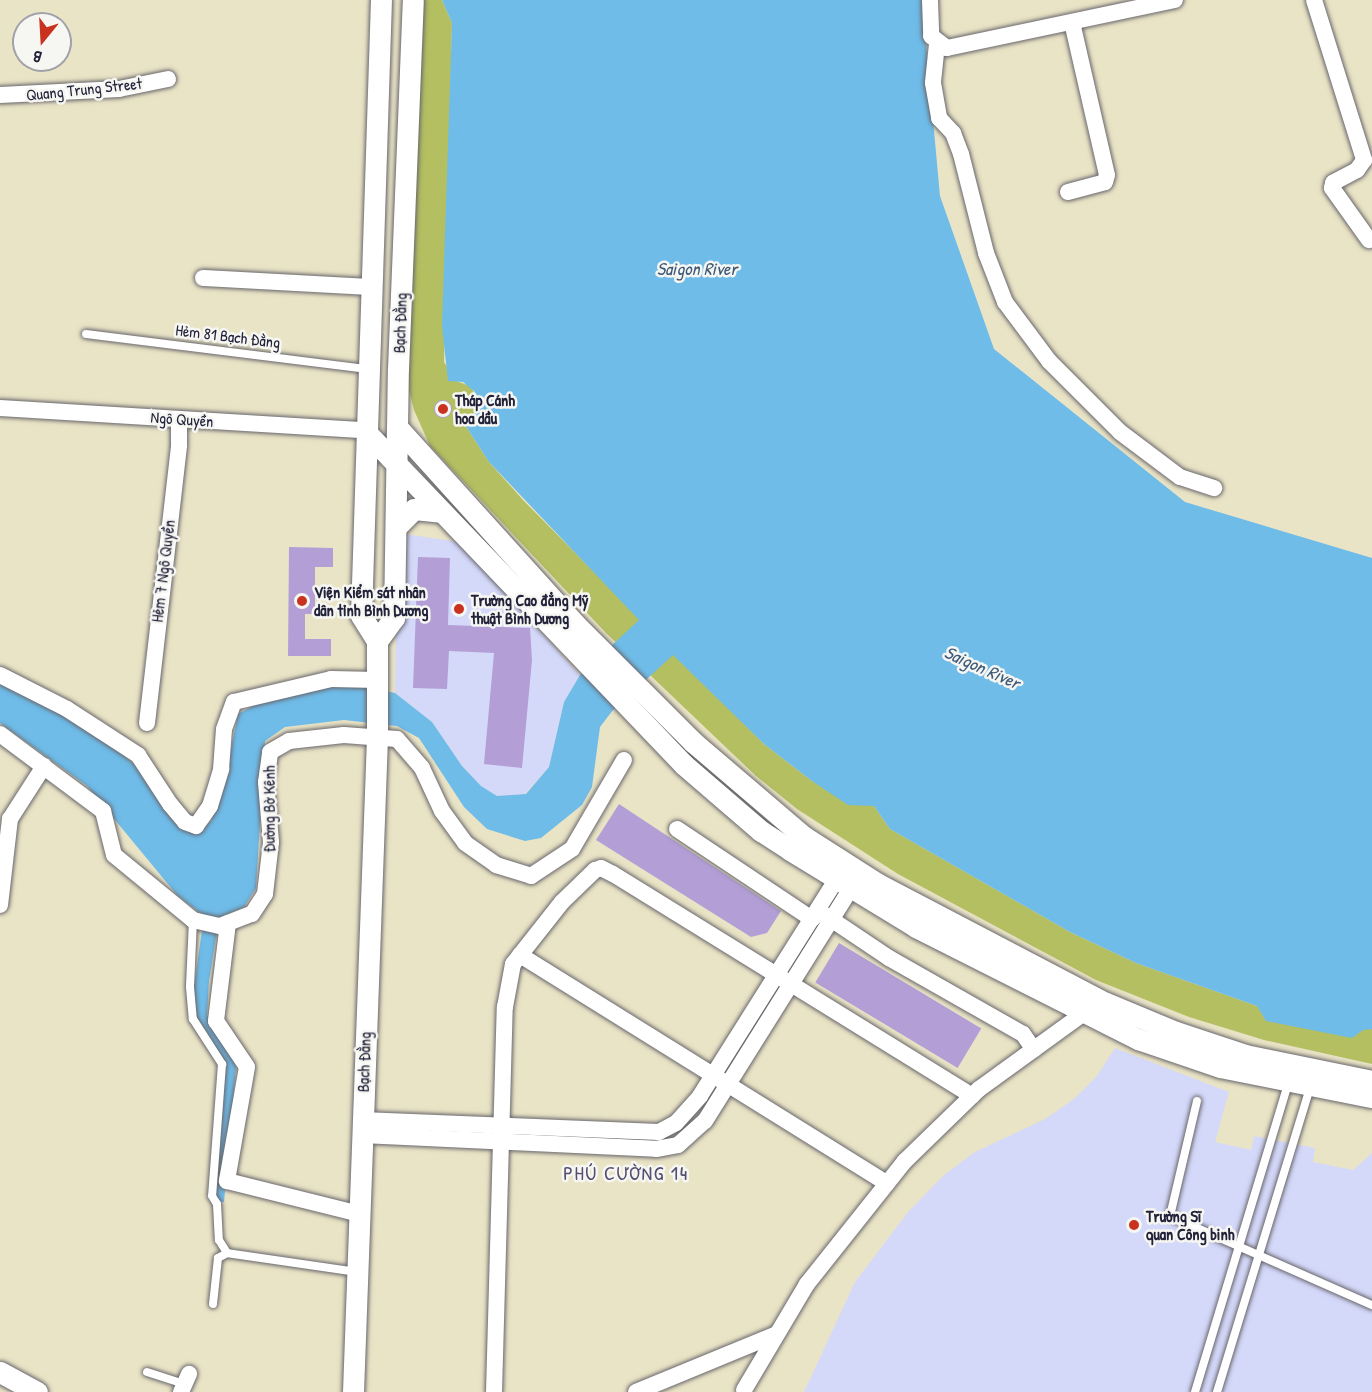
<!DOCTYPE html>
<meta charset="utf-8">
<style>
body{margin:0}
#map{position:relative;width:1372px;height:1392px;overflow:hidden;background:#eae4c6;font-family:"Patrick Hand",sans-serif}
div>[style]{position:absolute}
.built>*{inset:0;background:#d4d8f9}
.green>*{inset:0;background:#b3bf61}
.water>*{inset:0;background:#6fbce9}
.building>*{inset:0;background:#b39fd6;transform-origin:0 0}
.round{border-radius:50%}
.roads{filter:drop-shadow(0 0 2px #68666c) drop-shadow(0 0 2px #68666c)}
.service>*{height:8px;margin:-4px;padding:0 4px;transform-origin:4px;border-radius:4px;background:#fff}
.minor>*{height:16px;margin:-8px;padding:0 8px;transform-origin:8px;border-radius:8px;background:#fff}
.tertiary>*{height:21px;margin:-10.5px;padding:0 10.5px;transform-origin:10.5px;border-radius:10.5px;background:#fff}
.dots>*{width:16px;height:16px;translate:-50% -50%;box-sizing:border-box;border:3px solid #f6f6f2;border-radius:50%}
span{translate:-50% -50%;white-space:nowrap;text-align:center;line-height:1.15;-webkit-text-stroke:5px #f6f6f2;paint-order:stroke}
.street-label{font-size:16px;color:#22223b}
.poi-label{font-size:16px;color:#22223b;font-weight:700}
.left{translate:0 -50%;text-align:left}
.water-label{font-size:18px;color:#3d5878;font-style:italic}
.quarter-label{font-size:20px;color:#554e71;letter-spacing:1.5px}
.north{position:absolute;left:12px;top:12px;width:60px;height:60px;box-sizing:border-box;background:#f6f6f2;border:2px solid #a1a1a9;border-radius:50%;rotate:198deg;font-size:16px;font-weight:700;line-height:24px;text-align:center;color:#22223b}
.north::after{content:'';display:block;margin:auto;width:21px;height:27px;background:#c8321e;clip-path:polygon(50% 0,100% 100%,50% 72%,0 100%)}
</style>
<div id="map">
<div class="built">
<i style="clip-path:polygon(398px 533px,459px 542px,580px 675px,564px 702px,549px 767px,525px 794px,497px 796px,481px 786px,462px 766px,432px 722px,395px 693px)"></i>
<i style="clip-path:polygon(1115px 1048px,1229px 1092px,1215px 1142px,1251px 1150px,1254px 1136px,1315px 1148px,1313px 1162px,1353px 1170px,1372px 1153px,1372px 1392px,804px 1392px,855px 1282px,908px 1212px,944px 1175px,975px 1152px,1045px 1119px,1074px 1099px,1097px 1076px)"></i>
</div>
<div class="green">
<i style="clip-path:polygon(418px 0,442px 0,452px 23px,444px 362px,456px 381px,470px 386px,478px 399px,476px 414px,465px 425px,489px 462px,523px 500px,764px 744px,812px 781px,874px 806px,890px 829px,1070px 932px,1136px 963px,1257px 1006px,1372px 1029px,1372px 1064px,1264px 1040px,1189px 1017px,1096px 980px,898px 874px,797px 809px,756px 776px,606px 633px,430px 446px,414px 410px,403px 366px)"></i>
</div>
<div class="water">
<i style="clip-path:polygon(442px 0,922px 0,940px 196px,994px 349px,1185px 502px,1372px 558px,1372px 1029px,1363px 1030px,1352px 1038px,1266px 1021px,1257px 1006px,1136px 963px,1070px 932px,890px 829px,874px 806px,848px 805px,812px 781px,764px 744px,673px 655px,613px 710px,600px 727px,592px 787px,582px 805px,541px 838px,525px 841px,487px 829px,464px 807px,419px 738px,397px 726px,344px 720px,285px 727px,265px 741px,256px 888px,244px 907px,219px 918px,209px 981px,207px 1015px,236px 1066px,224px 1202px,215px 1203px,225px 1072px,196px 1019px,193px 994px,204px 916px,177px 895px,87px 786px,0 723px,0 678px,108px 742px,143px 772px,175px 823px,198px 832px,211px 821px,224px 784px,238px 714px,262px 701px,332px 687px,353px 685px,395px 693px,432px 722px,462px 766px,481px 786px,497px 796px,526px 794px,549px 767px,564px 702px,580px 675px,639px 620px,489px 462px,465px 425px,476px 414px,475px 392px,463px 382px,448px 381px,442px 326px,452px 23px)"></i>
</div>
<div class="building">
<i class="round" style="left:434px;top:400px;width:18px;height:18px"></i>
<i style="clip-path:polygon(289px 547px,333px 548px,333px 567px,315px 567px,315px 614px,305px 614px,305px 639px,331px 639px,331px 656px,288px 656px)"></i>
<i style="clip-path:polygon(418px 557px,450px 558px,448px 625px,530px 628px,532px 660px,522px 768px,484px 764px,494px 653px,449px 651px,447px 689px,413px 688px)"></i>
<i style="clip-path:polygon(619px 804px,781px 911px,767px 933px,751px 937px,596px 840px)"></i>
<i style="left:839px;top:943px;width:166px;height:46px;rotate:31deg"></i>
</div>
<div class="roads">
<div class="service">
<i style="left:86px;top:334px;width:284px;rotate:7.1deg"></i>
<i style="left:193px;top:920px;width:67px;rotate:92.6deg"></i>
<i style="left:190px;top:987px;width:32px;rotate:85deg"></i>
<i style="left:193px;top:1019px;width:54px;rotate:57.2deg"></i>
<i style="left:222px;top:1064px;width:132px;rotate:94.3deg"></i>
<i style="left:212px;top:1196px;width:9px;rotate:58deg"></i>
<i style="left:217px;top:1204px;width:36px;rotate:87deg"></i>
<i style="left:219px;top:1240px;width:15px;rotate:58deg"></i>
<i style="left:1197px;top:1101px;width:118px;rotate:103.2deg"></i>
<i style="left:1170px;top:1216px;width:221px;rotate:23.8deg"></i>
<i style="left:213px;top:1304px;width:46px;rotate:-83.8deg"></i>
<i style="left:218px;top:1258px;width:10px;rotate:-29deg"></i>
<i style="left:227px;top:1253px;width:131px;rotate:8.3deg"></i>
<i style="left:147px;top:1372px;width:39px;rotate:18deg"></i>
<i style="left:1195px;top:1392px;width:323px;rotate:-73.2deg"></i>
<i style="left:1217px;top:1392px;width:319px;rotate:-73deg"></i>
</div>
<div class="minor">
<i style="left:930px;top:0;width:36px;rotate:88deg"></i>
<i style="left:931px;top:36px;width:20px;rotate:37deg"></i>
<i style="left:947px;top:48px;width:233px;rotate:-11.9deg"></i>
<i style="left:1314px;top:0;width:168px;rotate:72.6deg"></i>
<i style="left:1364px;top:160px;width:12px;rotate:125deg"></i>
<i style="left:1357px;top:170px;width:27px;rotate:152deg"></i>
<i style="left:1333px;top:183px;width:5px;rotate:101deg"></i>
<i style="left:1332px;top:188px;width:64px;rotate:54.6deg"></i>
<i style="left:937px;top:44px;width:39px;rotate:96deg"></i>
<i style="left:933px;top:83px;width:36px;rotate:80deg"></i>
<i style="left:939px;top:118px;width:21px;rotate:47deg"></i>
<i style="left:953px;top:133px;width:22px;rotate:69deg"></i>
<i style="left:961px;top:154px;width:102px;rotate:75.8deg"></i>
<i style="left:986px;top:253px;width:53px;rotate:68.8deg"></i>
<i style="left:1005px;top:302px;width:74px;rotate:53.3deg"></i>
<i style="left:1049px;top:361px;width:100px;rotate:45deg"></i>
<i style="left:1120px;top:432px;width:75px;rotate:36.9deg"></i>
<i style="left:1180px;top:477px;width:36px;rotate:18deg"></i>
<i style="left:0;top:95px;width:119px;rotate:-2.9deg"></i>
<i style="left:119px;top:89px;width:50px;rotate:-11.5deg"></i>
<i style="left:1068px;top:192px;width:38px;rotate:-15deg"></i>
<i style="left:1105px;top:182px;width:7px;rotate:-74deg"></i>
<i style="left:1107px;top:175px;width:157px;rotate:-102.9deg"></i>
<i style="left:203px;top:278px;width:168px;rotate:3.1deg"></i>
<i style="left:0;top:408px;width:365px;rotate:3.5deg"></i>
<i style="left:0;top:675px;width:75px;rotate:26.9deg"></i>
<i style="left:67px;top:709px;width:85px;rotate:32.9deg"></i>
<i style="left:138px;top:755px;width:59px;rotate:56.9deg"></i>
<i style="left:170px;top:804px;width:23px;rotate:50deg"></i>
<i style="left:185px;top:822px;width:12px;rotate:20deg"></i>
<i style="left:196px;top:826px;width:24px;rotate:-55deg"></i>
<i style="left:210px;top:806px;width:39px;rotate:-73deg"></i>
<i style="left:221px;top:769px;width:40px;rotate:-85.7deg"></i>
<i style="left:224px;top:729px;width:29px;rotate:-70deg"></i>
<i style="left:234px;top:702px;width:100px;rotate:-13.3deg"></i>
<i style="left:331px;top:679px;width:47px;rotate:1.2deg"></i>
<i style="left:147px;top:723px;width:280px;rotate:-83.4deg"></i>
<i style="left:179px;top:445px;width:26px;rotate:-90deg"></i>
<i style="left:0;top:734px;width:129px;rotate:36.8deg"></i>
<i style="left:103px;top:811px;width:45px;rotate:76deg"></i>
<i style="left:114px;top:855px;width:102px;rotate:39.4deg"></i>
<i style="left:193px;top:920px;width:28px;rotate:13deg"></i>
<i style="left:220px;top:926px;width:34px;rotate:-21deg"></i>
<i style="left:252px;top:914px;width:24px;rotate:-57deg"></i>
<i style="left:265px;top:894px;width:52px;rotate:-83.4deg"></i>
<i style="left:271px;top:842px;width:60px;rotate:-94.8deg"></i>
<i style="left:266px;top:782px;width:30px;rotate:-82deg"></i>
<i style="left:270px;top:752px;width:22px;rotate:-30deg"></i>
<i style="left:289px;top:741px;width:55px;rotate:-6.2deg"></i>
<i style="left:344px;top:735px;width:53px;rotate:4.3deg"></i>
<i style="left:397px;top:739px;width:38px;rotate:49deg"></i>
<i style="left:422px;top:768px;width:47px;rotate:65.1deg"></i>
<i style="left:442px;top:811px;width:39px;rotate:54deg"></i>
<i style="left:465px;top:843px;width:38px;rotate:35deg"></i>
<i style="left:496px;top:865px;width:37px;rotate:17deg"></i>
<i style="left:531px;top:876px;width:49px;rotate:-33.4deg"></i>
<i style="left:572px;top:849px;width:103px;rotate:-59.7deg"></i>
<i style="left:677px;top:829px;width:162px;rotate:33.7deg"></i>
<i style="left:812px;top:919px;width:8px;rotate:-45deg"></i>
<i style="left:818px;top:913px;width:7px;rotate:16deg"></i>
<i style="left:825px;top:915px;width:77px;rotate:33.9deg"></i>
<i style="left:889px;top:958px;width:154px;rotate:29.6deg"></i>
<i style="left:1023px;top:1034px;width:19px;rotate:55deg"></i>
<i style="left:0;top:905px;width:87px;rotate:-83.4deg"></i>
<i style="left:10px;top:819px;width:63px;rotate:-57.3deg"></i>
<i style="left:228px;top:923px;width:99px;rotate:97deg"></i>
<i style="left:216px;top:1021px;width:55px;rotate:56deg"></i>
<i style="left:247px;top:1067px;width:116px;rotate:100deg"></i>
<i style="left:227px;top:1181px;width:136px;rotate:14deg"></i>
<i style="left:520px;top:955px;width:432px;rotate:31.9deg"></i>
<i style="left:362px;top:1120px;width:297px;rotate:2.3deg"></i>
<i style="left:659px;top:1132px;width:19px;rotate:-28deg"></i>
<i style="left:676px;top:1123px;width:36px;rotate:-48deg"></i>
<i style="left:700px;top:1096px;width:268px;rotate:-57.8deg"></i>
<i style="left:362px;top:1135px;width:294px;rotate:2.7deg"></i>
<i style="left:656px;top:1149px;width:22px;rotate:-10deg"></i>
<i style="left:678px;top:1145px;width:36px;rotate:-42deg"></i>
<i style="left:705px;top:1121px;width:288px;rotate:-57.9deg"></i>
<i style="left:744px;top:1390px;width:123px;rotate:-59.3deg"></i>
<i style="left:807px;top:1284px;width:157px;rotate:-51.5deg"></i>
<i style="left:905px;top:1161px;width:103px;rotate:-44.2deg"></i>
<i style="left:979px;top:1089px;width:130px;rotate:-35.9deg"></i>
<i style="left:181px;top:1392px;width:20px;rotate:-66deg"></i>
<i style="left:494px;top:1392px;width:385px;rotate:-88.4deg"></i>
<i style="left:505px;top:1007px;width:44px;rotate:-79.5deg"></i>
<i style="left:513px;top:964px;width:79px;rotate:-51.7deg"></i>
<i style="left:562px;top:902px;width:46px;rotate:-44.1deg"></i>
<i style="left:595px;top:870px;width:6px;rotate:-18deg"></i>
<i style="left:601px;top:868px;width:13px;rotate:27deg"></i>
<i style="left:613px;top:874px;width:422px;rotate:31.7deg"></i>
<i style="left:636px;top:1392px;width:152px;rotate:-22.4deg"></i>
</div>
<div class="tertiary">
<i style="left:398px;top:428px;width:264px;rotate:47.9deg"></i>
<i style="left:575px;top:624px;width:167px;rotate:45deg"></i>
<i style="left:693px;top:742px;width:145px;rotate:40.5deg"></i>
<i style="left:803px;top:836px;width:89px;rotate:32.6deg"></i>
<i style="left:878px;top:884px;width:257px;rotate:27.6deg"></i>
<i style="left:1106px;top:1003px;width:76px;rotate:22.5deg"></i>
<i style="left:1176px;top:1032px;width:73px;rotate:18.4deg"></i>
<i style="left:1245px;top:1055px;width:130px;rotate:11.6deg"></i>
<i style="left:364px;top:430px;width:462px;rotate:46.3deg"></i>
<i style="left:683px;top:764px;width:103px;rotate:40.7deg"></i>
<i style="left:761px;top:831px;width:35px;rotate:33deg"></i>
<i style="left:790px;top:850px;width:148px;rotate:31.4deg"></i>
<i style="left:916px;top:927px;width:249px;rotate:26.8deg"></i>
<i style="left:1138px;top:1039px;width:87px;rotate:18.9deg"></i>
<i style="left:1220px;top:1067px;width:155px;rotate:11.2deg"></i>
<i style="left:396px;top:527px;width:25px;rotate:-45deg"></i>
<i style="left:414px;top:509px;width:27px;rotate:6deg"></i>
<i style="left:377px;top:641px;width:29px;rotate:-54deg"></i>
<i style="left:394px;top:618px;width:249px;rotate:-89.1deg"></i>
<i style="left:398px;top:369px;width:369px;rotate:-87.7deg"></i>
<i style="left:0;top:1372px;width:42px;rotate:28.4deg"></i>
<i style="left:353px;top:1392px;width:656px;rotate:-87.9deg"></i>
<i style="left:377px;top:736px;width:95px;rotate:-90deg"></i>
<i style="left:377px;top:641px;width:31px;rotate:-122deg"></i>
<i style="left:361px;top:615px;width:615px;rotate:-88.14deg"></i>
</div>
</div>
<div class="dots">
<i style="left:443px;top:409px;background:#c8321e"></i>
<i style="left:302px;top:601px;background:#c8321e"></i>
<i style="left:459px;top:609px;background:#c8321e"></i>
<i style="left:1134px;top:1225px;background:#c8321e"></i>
</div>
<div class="street-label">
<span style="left:84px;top:89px;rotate:-6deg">Quang Trung Street</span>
<span style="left:400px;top:323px;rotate:-88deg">Bạch Đằng</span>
<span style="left:228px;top:336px;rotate:7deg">Hẻm 81 Bạch Đằng</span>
<span style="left:182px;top:419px;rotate:4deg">Ngô Quyền</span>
<span style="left:163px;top:571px;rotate:-83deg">Hẻm 7 Ngô Quyền</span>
<span style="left:269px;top:809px;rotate:-90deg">Đường Bờ Kênh</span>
<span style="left:364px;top:1062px;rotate:-88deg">Bạch Đằng</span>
</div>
<div class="poi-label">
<span class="left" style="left:455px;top:409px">Tháp Cánh<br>hoa dầu</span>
<span class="left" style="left:314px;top:601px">Viện Kiểm sát nhân<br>dân tỉnh Bình Dương</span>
<span class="left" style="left:471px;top:609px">Trường Cao đẳng Mỹ<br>thuật Bình Dương</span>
<span class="left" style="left:1146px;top:1225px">Trường Sĩ<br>quan Công binh</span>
</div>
<div class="water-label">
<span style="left:697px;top:269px">Saigon River</span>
<span style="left:982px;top:668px;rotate:24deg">Saigon River</span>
</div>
<div class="quarter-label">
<span style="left:626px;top:1172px">PHÚ CƯỜNG 14</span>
</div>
<div class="north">B</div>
</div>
